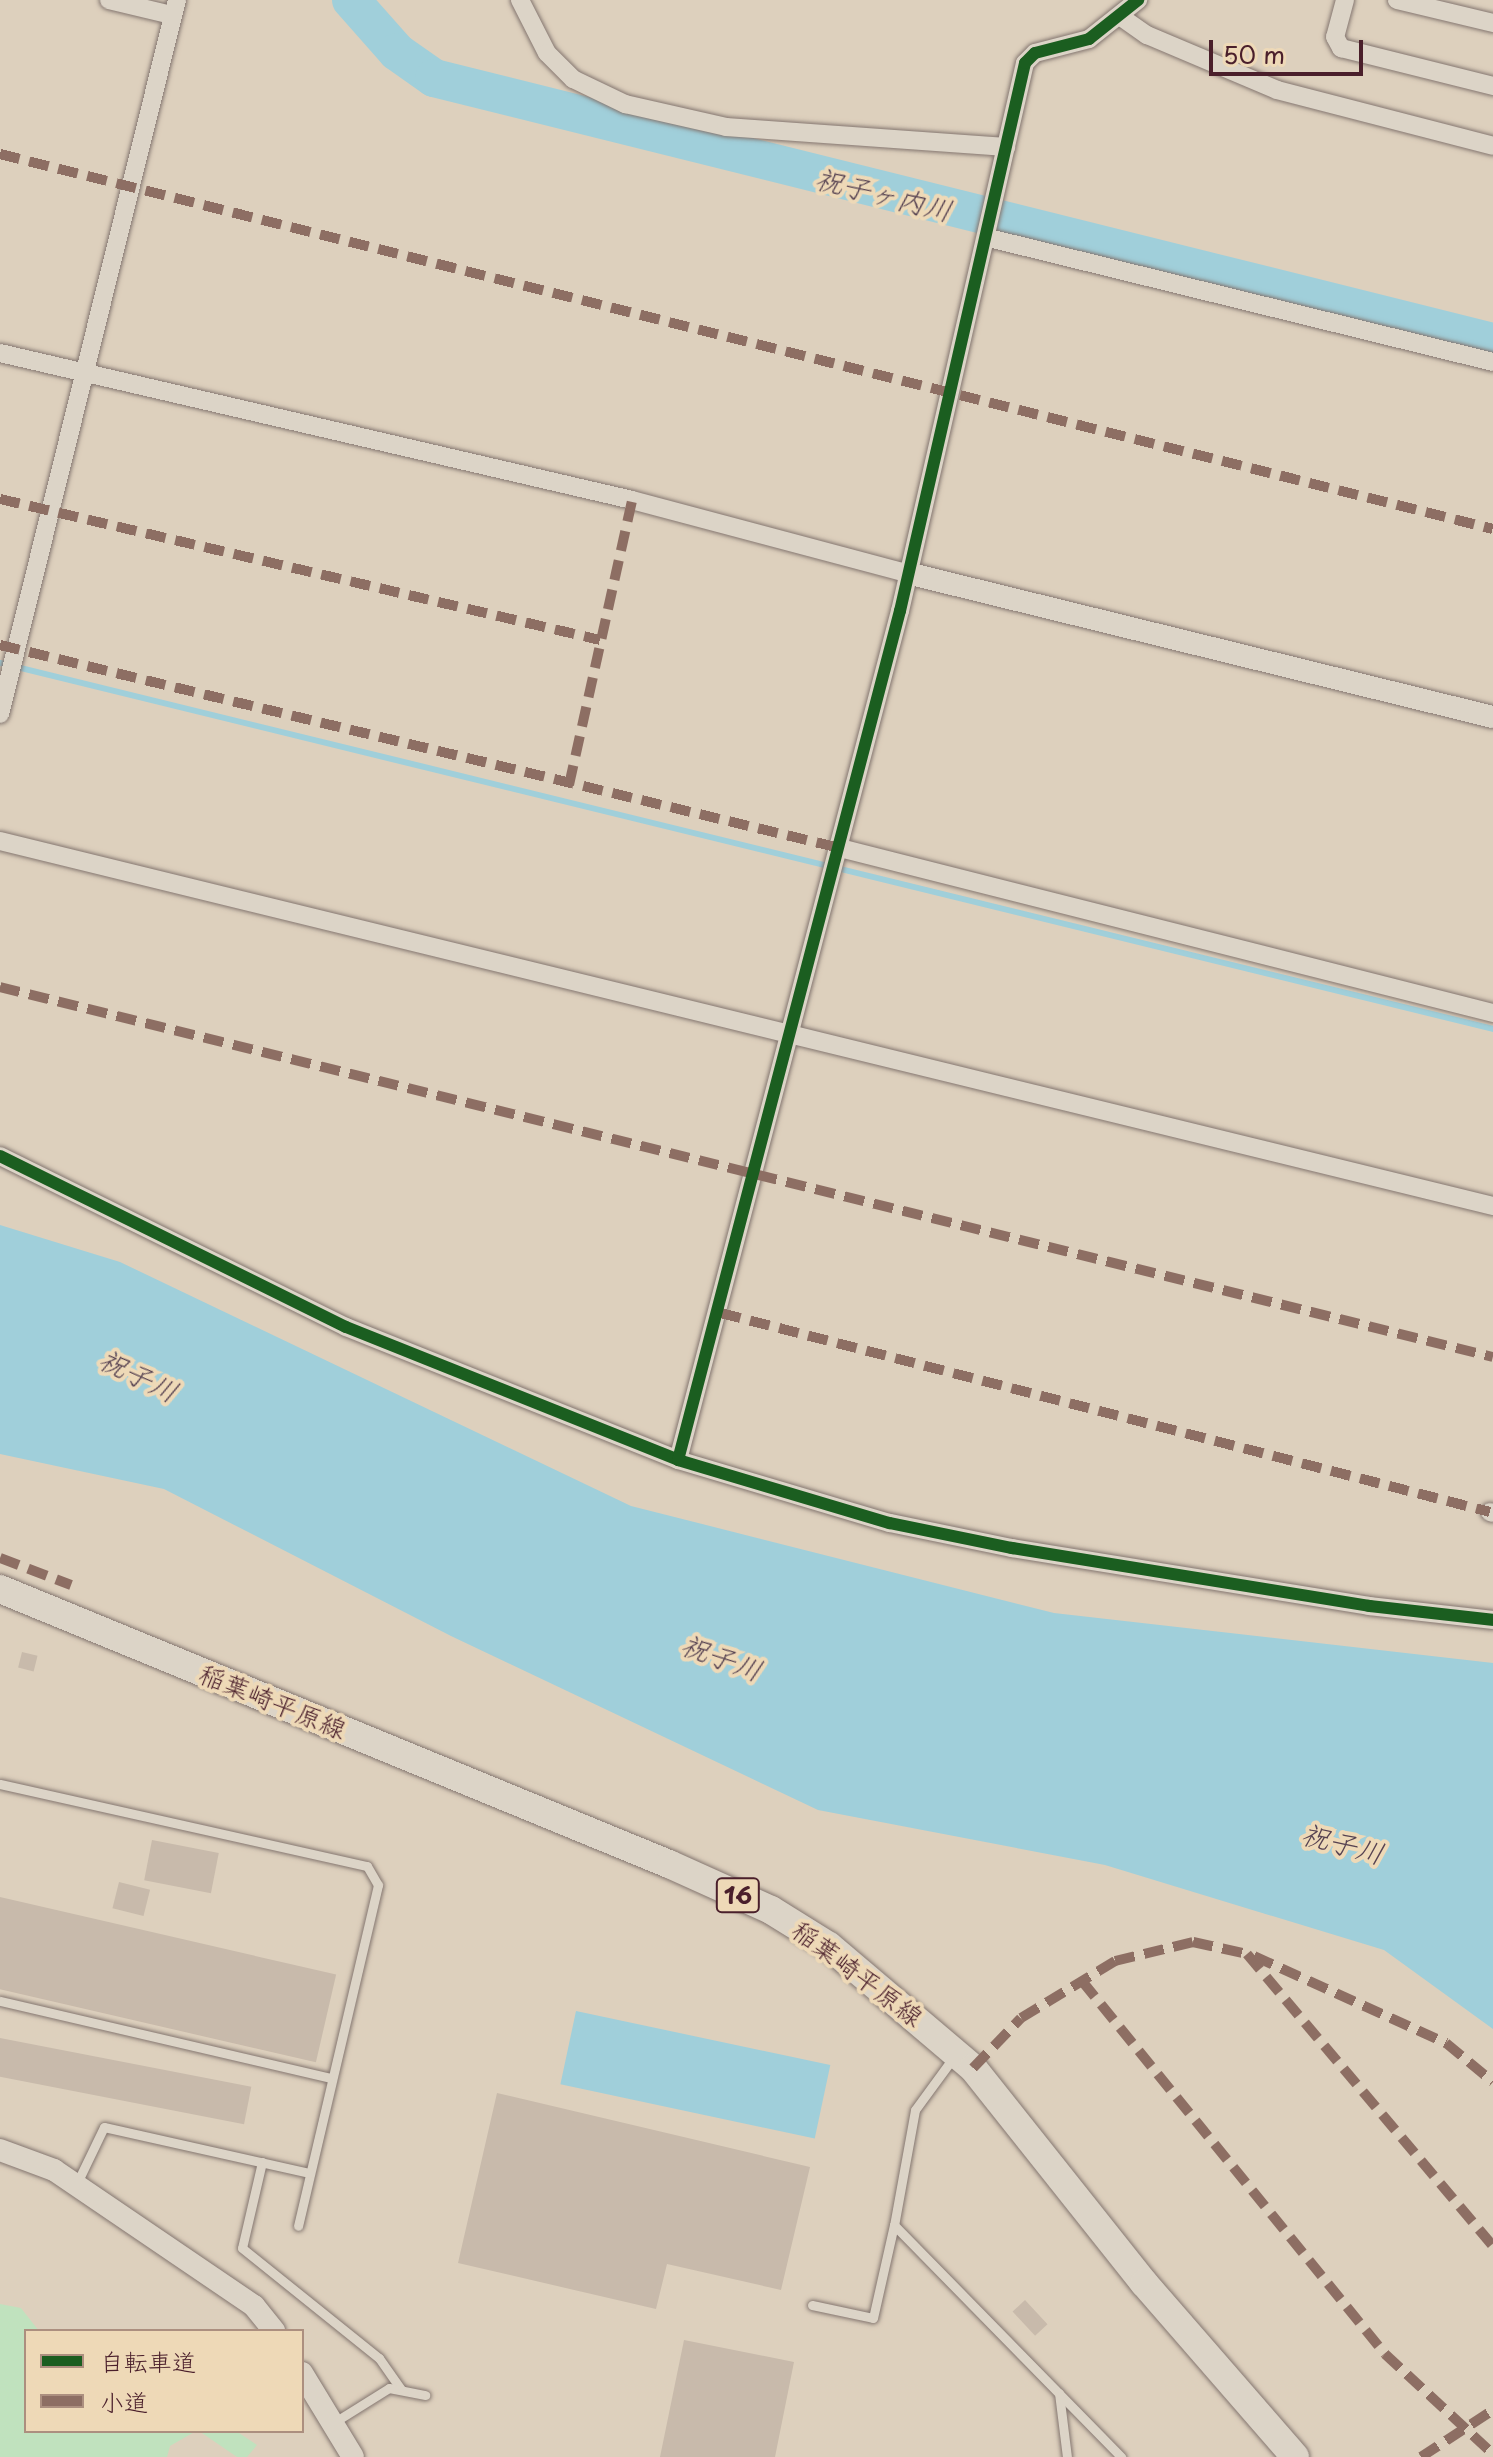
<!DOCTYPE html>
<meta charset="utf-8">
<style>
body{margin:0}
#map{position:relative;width:1493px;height:2457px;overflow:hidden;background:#ddd0bd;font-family:"Playpen Sans","Klee One",sans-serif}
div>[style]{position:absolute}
.green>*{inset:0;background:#c0e2be}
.water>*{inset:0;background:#a0cfda;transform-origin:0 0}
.stream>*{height:6px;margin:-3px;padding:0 3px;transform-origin:3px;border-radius:3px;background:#a0cfda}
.river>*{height:38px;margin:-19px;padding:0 19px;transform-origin:19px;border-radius:19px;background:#a0cfda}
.building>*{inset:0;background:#c8baab;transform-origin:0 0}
.roads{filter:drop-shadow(0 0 2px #847670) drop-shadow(0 0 2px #847670)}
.service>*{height:9px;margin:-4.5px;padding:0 4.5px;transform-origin:4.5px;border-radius:4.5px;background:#dcd4c7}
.minor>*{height:18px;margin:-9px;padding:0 9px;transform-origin:9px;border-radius:9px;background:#dcd4c7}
.tertiary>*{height:22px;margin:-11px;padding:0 11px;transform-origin:11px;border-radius:11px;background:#dcd4c7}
.primary>*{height:28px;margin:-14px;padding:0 14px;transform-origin:14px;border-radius:14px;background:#dcd4c7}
.quiet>*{height:10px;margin-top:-5px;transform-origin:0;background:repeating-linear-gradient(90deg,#8d6e63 0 20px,transparent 0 30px)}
.cycleway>*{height:12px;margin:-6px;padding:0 6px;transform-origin:6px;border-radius:6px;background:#1b5e20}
span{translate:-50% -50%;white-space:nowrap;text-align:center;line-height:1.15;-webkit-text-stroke:8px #eed9b7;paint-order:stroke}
.shield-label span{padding:2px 6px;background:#eed9b7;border:2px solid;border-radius:6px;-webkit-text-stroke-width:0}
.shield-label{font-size:24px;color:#4a1f2b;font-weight:700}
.street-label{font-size:26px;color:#4a1f2b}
.water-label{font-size:28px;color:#564251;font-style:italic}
.legend{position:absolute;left:24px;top:2329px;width:280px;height:104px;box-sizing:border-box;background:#eed9b7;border:2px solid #ac8f7f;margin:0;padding:10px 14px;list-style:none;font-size:24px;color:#4a1f2b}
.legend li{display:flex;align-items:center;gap:16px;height:40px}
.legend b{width:40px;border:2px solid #ac8f7f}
.scale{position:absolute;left:1209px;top:40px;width:154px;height:36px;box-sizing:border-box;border:4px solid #4a1f2b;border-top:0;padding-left:10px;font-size:24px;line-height:28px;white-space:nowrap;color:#4a1f2b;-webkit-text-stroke:6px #eed9b7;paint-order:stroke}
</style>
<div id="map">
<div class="green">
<i style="clip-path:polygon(0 2304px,21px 2308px,39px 2331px,26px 2331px,26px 2431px,196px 2431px,170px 2446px,167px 2457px,0 2457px)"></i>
<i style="clip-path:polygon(199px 2431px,236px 2431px,257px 2445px,247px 2457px,237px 2457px)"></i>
</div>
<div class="water">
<i style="clip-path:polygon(0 1225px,120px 1262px,631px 1506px,1054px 1613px,1493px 1663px,1493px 2029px,1384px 1950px,1105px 1865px,818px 1810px,451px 1636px,164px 1489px,0 1454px)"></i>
<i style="left:576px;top:2011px;width:260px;height:75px;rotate:12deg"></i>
</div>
<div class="stream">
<i style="left:0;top:663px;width:1537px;rotate:13.77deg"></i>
</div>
<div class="river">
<i style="left:351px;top:0;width:69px;rotate:48.5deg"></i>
<i style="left:397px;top:52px;width:45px;rotate:35.1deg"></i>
<i style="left:434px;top:78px;width:1091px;rotate:14deg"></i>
</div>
<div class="building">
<i style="left:22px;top:1652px;width:16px;height:16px;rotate:14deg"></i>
<i style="left:152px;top:1840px;width:68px;height:41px;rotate:11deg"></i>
<i style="left:119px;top:1882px;width:32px;height:27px;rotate:14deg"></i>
<i style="left:0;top:1897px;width:345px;height:90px;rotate:13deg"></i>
<i style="left:0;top:2038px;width:256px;height:38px;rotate:11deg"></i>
<i style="clip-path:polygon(497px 2093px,810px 2167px,781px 2290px,667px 2264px,656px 2309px,458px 2263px)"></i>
<i style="left:1025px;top:2300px;width:33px;height:17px;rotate:47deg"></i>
<i style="clip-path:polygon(684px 2340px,794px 2362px,775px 2457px,660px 2457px)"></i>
</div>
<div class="roads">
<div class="service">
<i style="left:0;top:1784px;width:376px;rotate:12.6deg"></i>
<i style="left:367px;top:1866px;width:22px;rotate:60deg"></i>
<i style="left:378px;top:1885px;width:350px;rotate:103.2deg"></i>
<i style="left:0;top:2001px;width:339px;rotate:13.1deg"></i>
<i style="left:953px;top:2058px;width:64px;rotate:126.2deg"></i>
<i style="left:915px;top:2110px;width:117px;rotate:100.3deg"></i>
<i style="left:894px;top:2225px;width:325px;rotate:45.6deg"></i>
<i style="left:262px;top:2162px;width:88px;rotate:103.1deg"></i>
<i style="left:242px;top:2248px;width:176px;rotate:38.8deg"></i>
<i style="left:379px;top:2358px;width:39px;rotate:55deg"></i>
<i style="left:77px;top:2183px;width:62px;rotate:-64.3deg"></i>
<i style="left:104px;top:2127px;width:211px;rotate:12.6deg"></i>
<i style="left:812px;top:2305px;width:62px;rotate:12deg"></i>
<i style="left:873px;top:2318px;width:95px;rotate:-77.3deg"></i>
<i style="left:1059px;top:2393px;width:64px;rotate:82.9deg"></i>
<i style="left:333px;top:2423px;width:66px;rotate:-32deg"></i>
<i style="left:389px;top:2388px;width:37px;rotate:11deg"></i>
</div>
<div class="minor">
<i style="left:109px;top:0;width:65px;rotate:13.4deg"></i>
<i style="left:520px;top:0;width:59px;rotate:63deg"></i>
<i style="left:547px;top:53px;width:37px;rotate:45deg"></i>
<i style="left:573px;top:79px;width:58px;rotate:25.7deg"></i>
<i style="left:625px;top:104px;width:104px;rotate:12.8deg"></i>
<i style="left:726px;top:127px;width:281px;rotate:4.1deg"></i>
<i style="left:1345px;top:0;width:38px;rotate:105deg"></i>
<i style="left:1335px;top:37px;width:13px;rotate:61deg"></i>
<i style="left:1341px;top:48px;width:157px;rotate:14deg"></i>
<i style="left:1397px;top:0;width:99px;rotate:13.5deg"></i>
<i style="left:1121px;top:17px;width:32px;rotate:35deg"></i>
<i style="left:1147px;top:35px;width:141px;rotate:22.9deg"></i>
<i style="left:1277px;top:90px;width:223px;rotate:14.5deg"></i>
<i style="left:989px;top:238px;width:519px;rotate:13.82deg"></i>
<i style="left:0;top:353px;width:649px;rotate:13.09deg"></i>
<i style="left:632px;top:500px;width:285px;rotate:14.9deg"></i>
<i style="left:0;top:714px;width:736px;rotate:-76.08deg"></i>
<i style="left:0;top:841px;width:1537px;rotate:13.74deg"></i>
<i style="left:840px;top:848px;width:674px;rotate:14.18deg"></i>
<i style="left:0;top:1156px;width:386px;rotate:26.3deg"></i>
<i style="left:346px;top:1327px;width:358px;rotate:21.8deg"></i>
<i style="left:678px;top:1460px;width:221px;rotate:16.6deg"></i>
<i style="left:890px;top:1523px;width:125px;rotate:11.6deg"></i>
<i style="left:1012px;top:1548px;width:362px;rotate:9.2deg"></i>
<i style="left:1369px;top:1606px;width:125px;rotate:6.4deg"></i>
<i style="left:678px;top:1460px;width:878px;rotate:-75.35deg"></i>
<i style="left:900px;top:611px;width:562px;rotate:-77.15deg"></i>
<i style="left:1025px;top:63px;width:14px;rotate:-45deg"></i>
<i style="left:1035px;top:53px;width:56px;rotate:-14.5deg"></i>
<i style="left:1089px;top:39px;width:63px;rotate:-38.5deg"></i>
<i style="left:1490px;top:1512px;width:3px;rotate:18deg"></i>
</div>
<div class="tertiary">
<i style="left:907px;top:573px;width:603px;rotate:13.81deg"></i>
<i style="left:0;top:2150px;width:58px;rotate:20.3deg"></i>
<i style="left:54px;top:2170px;width:242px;rotate:34.2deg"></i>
<i style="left:254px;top:2306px;width:32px;rotate:51deg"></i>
<i style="left:302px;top:2373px;width:98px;rotate:58.7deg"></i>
</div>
<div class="primary">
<i style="left:0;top:1589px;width:723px;rotate:22.35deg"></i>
<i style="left:669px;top:1864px;width:112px;rotate:24.3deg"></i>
<i style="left:771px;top:1910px;width:68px;rotate:31.8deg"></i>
<i style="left:829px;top:1946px;width:189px;rotate:40.3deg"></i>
<i style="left:973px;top:2068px;width:275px;rotate:51.5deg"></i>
<i style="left:1144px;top:2283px;width:230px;rotate:49deg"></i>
</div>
</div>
<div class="quiet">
<i style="left:0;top:154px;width:1539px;rotate:14.1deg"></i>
<i style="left:0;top:499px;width:616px;rotate:13.22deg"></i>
<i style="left:0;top:645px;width:864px;rotate:13.59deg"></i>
<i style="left:569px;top:785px;width:292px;rotate:-77.5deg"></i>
<i style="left:0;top:987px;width:1538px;rotate:13.92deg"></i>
<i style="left:721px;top:1313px;width:794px;rotate:14.51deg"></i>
<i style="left:0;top:1558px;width:76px;rotate:20.8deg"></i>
<i style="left:1254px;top:1956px;width:211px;rotate:24.4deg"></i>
<i style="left:1446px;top:2043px;width:61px;rotate:39.7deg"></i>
<i style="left:1082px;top:1981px;width:481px;rotate:50.9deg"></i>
<i style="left:1385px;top:2354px;width:147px;rotate:42.8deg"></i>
<i style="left:973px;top:2068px;width:69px;rotate:-46.2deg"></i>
<i style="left:1021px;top:2018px;width:110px;rotate:-31.2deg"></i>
<i style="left:1115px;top:1961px;width:80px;rotate:-13.7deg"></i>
<i style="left:1193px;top:1942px;width:55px;rotate:12.5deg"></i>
<i style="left:1247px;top:1954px;width:382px;rotate:49.9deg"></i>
<i style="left:1421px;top:2457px;width:86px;rotate:-33.1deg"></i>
</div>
<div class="cycleway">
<i style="left:0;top:1156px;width:386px;rotate:26.3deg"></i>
<i style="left:346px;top:1327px;width:358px;rotate:21.8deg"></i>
<i style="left:678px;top:1460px;width:221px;rotate:16.6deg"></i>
<i style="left:890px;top:1523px;width:125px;rotate:11.6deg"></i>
<i style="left:1012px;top:1548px;width:362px;rotate:9.2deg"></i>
<i style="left:1369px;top:1606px;width:125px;rotate:6.4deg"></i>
<i style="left:678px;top:1460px;width:878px;rotate:-75.35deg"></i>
<i style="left:900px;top:611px;width:562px;rotate:-77.15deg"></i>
<i style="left:1025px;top:63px;width:14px;rotate:-45deg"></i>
<i style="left:1035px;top:53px;width:56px;rotate:-14.5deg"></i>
<i style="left:1089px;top:39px;width:63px;rotate:-38.5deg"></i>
</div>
<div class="shield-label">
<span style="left:738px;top:1895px">16</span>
</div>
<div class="street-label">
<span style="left:273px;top:1701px;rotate:22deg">稲葉崎平原線</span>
<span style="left:858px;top:1973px;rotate:37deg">稲葉崎平原線</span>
</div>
<div class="water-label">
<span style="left:884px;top:194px;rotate:14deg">祝子ヶ内川</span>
<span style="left:139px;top:1375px;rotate:26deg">祝子川</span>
<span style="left:722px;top:1657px;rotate:20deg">祝子川</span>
<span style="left:1343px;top:1843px;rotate:15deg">祝子川</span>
</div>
<ul class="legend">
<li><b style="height:10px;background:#1b5e20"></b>自転車道</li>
<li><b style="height:10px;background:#8d6e63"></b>小道</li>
</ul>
<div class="scale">50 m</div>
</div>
